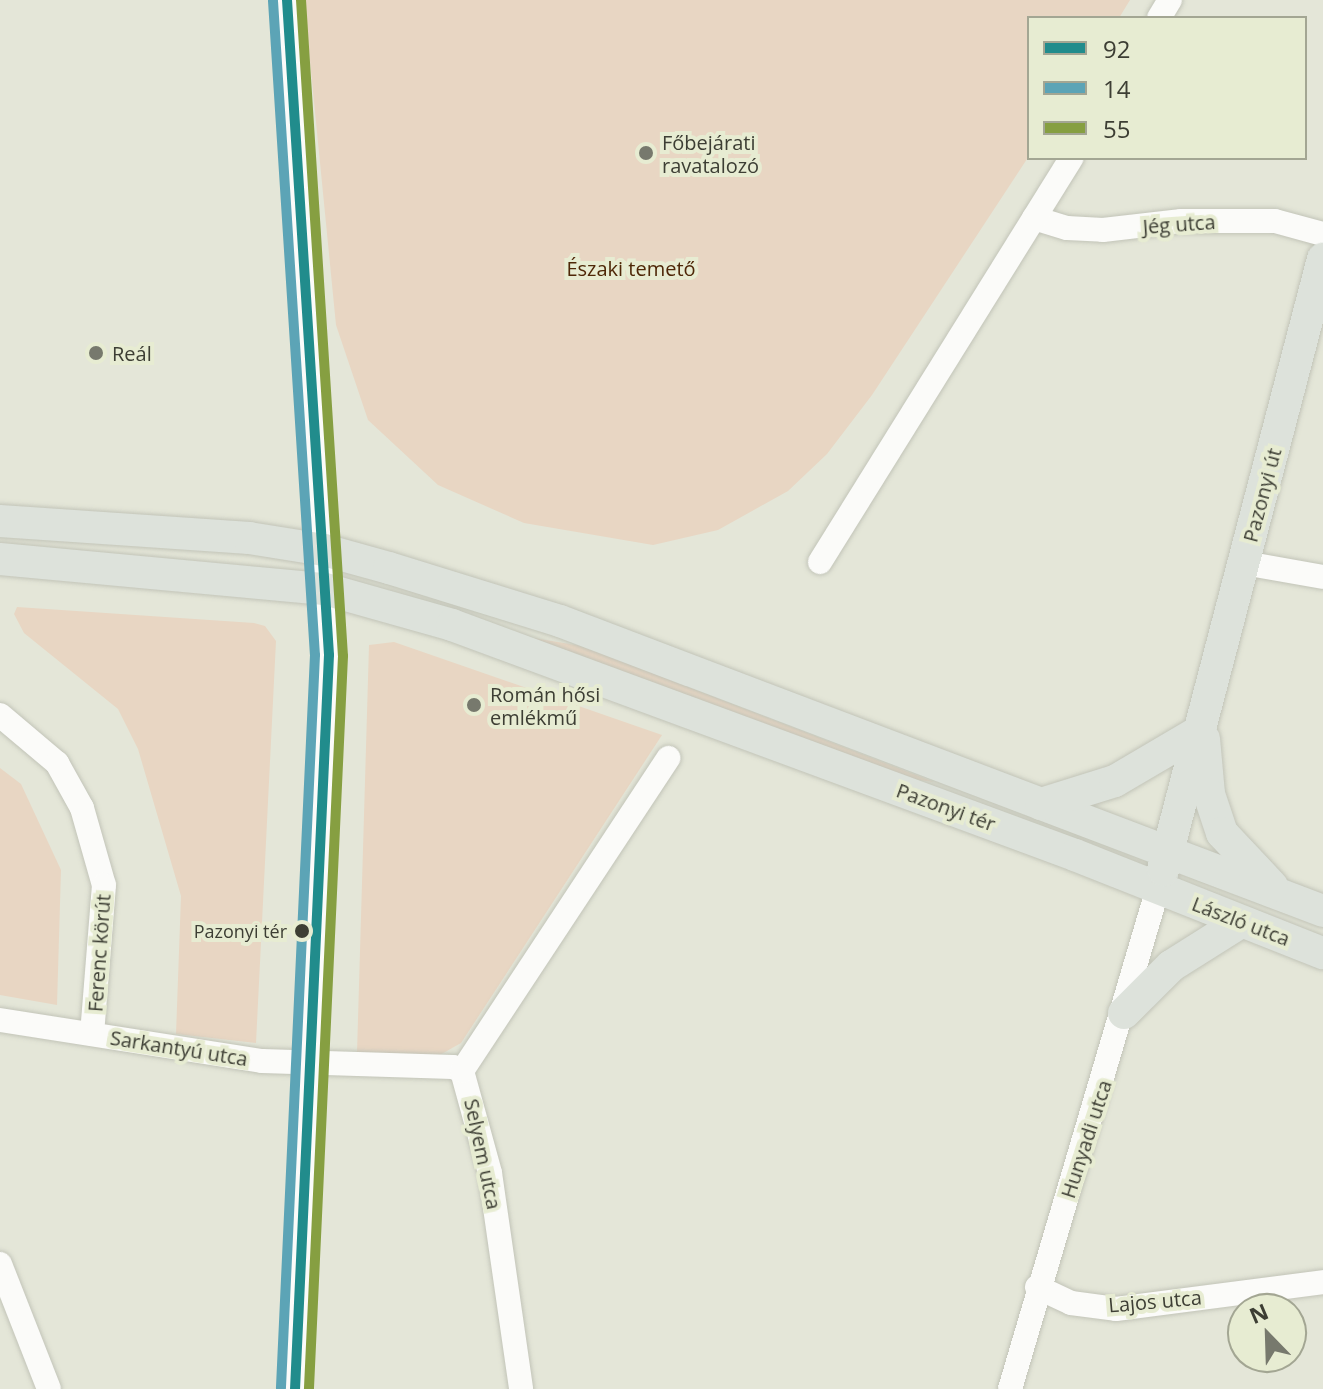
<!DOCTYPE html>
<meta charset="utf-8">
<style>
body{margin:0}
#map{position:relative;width:1323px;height:1389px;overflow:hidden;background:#e4e6d8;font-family:"Open Sans",sans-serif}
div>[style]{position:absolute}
.green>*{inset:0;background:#e8d6c3}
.roads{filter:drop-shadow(0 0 2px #c2c4b8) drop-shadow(0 0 2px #c2c4b8)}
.minor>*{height:24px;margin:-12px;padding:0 12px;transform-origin:12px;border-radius:12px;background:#fbfbf9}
.major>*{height:32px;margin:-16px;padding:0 16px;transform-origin:16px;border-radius:16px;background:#dde2db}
.bus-1>*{height:10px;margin:-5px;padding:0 5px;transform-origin:5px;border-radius:5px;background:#218c8c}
.bus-2>*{height:10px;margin:-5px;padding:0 5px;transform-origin:5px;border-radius:5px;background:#5ca4b6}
.bus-3>*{height:10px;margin:-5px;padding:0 5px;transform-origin:5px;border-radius:5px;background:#869f41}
.dots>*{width:22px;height:22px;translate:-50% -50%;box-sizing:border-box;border:4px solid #e7ecd2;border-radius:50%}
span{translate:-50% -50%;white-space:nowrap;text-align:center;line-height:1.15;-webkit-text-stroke:8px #e7ecd2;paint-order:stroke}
.bus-label{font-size:18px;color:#3d3e34}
.right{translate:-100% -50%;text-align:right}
.poi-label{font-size:20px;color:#3d3e34}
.left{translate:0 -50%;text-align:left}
.street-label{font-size:20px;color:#3d3e34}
.park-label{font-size:20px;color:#4e2707}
.legend{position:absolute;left:1027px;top:16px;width:280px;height:144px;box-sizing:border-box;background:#e7ecd2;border:2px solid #a3a693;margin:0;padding:10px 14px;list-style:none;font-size:24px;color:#3d3e34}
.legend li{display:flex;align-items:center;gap:16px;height:40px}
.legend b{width:40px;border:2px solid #a3a693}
.north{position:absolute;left:1227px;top:1293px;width:80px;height:80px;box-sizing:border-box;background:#e7ecd2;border:2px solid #a3a693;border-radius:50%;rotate:337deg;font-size:22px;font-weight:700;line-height:32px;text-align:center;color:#3d3e34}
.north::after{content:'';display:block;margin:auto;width:28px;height:36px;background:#77796d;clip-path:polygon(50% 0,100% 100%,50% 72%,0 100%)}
</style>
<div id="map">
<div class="green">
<i style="clip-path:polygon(304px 0,1130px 0,1119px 18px,1029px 18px,1029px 156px,872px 395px,827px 454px,788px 491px,718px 530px,653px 545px,524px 523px,438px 485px,368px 420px,336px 325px)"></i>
<i style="clip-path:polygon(17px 607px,254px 623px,265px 626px,276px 641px,256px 1043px,176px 1034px,181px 896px,138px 749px,118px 709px,24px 633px,14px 614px)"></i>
<i style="clip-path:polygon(509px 634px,582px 646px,934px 782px,889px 776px)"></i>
<i style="clip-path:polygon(394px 642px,662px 735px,461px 1043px,438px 1056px,357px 1053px,369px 645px)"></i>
<i style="clip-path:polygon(0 768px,21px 784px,61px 870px,57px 1005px,0 995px)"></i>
</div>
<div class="roads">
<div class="minor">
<i style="left:287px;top:0;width:656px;rotate:86.33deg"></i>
<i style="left:329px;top:655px;width:735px;rotate:92.65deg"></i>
<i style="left:1159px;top:18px;width:21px;rotate:-59deg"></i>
<i style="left:1034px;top:218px;width:34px;rotate:17deg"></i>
<i style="left:1067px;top:228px;width:36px;rotate:3deg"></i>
<i style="left:1103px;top:230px;width:79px;rotate:-6.6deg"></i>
<i style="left:1181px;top:221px;width:94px"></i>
<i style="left:1275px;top:221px;width:50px;rotate:15.2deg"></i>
<i style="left:820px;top:562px;width:476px;rotate:-58.1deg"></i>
<i style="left:1244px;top:563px;width:80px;rotate:10deg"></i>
<i style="left:0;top:715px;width:75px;rotate:40.1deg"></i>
<i style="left:57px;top:763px;width:51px;rotate:60.9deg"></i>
<i style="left:82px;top:808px;width:80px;rotate:74.1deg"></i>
<i style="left:104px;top:885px;width:149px;rotate:94.6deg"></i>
<i style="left:0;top:1020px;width:265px;rotate:8.9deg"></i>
<i style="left:262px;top:1061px;width:191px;rotate:1.8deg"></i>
<i style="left:453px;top:1067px;width:10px;rotate:24deg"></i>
<i style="left:462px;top:1071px;width:106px;rotate:74.6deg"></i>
<i style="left:490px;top:1173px;width:218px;rotate:81.8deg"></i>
<i style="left:462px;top:1071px;width:375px;rotate:-56.6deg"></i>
<i style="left:0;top:1264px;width:134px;rotate:68.6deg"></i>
<i style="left:1037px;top:1287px;width:38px;rotate:25deg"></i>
<i style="left:1071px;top:1303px;width:45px;rotate:7.6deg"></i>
<i style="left:1116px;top:1309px;width:209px;rotate:-7.4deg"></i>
<i style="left:1010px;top:1389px;width:522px;rotate:-73.54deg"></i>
</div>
<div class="major">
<i style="left:0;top:521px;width:250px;rotate:3.9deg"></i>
<i style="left:249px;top:538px;width:76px;rotate:9.1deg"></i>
<i style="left:324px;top:550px;width:67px;rotate:15.5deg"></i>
<i style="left:389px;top:568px;width:179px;rotate:17.2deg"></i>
<i style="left:560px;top:621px;width:816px;rotate:20.81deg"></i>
<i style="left:0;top:559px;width:326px;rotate:5.3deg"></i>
<i style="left:325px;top:589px;width:132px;rotate:15.8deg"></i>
<i style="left:452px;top:625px;width:664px;rotate:20.26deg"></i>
<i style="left:1075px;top:855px;width:267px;rotate:21.6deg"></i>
<i style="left:1204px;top:739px;width:55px;rotate:84.8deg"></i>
<i style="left:1209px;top:794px;width:41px;rotate:71.6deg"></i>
<i style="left:1222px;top:833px;width:73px;rotate:46.7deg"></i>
<i style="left:1041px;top:804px;width:77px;rotate:-17.3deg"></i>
<i style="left:1115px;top:781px;width:99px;rotate:-30.5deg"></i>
<i style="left:1163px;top:870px;width:632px;rotate:-75.33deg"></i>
<i style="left:1124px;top:1013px;width:66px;rotate:-45deg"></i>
<i style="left:1171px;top:966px;width:83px;rotate:-32.2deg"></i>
</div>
</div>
<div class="bus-1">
<i style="left:287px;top:0;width:656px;rotate:86.33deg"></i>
<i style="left:329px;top:655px;width:735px;rotate:92.65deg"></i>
</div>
<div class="bus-2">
<i style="left:273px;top:1px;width:655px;rotate:86.33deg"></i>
<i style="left:315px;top:655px;width:734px;rotate:92.66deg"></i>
</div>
<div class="bus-3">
<i style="left:301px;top:0;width:657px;rotate:86.34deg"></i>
<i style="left:343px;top:656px;width:734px;rotate:92.66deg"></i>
</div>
<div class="dots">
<i style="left:646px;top:153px;background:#77796d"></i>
<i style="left:96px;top:353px;background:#77796d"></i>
<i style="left:474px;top:705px;background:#77796d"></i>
<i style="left:302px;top:931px;background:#3d3e34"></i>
</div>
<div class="bus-label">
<span class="right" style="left:287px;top:931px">Pazonyi tér</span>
</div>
<div class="poi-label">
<span class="left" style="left:662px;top:154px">Főbejárati<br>ravatalozó</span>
<span class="left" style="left:112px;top:353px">Reál</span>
<span class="left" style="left:490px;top:706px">Román hősi<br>emlékmű</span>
</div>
<div class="street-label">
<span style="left:1179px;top:224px;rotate:-4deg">Jég utca</span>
<span style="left:1262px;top:495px;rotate:-75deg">Pazonyi út</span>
<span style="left:946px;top:807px;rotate:20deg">Pazonyi tér</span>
<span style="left:1241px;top:921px;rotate:21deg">László utca</span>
<span style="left:99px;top:953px;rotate:-86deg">Ferenc körút</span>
<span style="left:179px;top:1048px;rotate:9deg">Sarkantyú utca</span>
<span style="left:1086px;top:1139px;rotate:-72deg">Hunyadi utca</span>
<span style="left:483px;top:1154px;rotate:78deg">Selyem utca</span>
<span style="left:1155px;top:1301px;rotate:-5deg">Lajos utca</span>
</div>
<div class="park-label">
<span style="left:631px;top:268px">Északi temető</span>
</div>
<ul class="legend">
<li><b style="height:10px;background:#218c8c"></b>92</li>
<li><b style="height:10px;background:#5ca4b6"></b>14</li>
<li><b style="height:10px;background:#869f41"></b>55</li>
</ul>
<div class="north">N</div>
</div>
